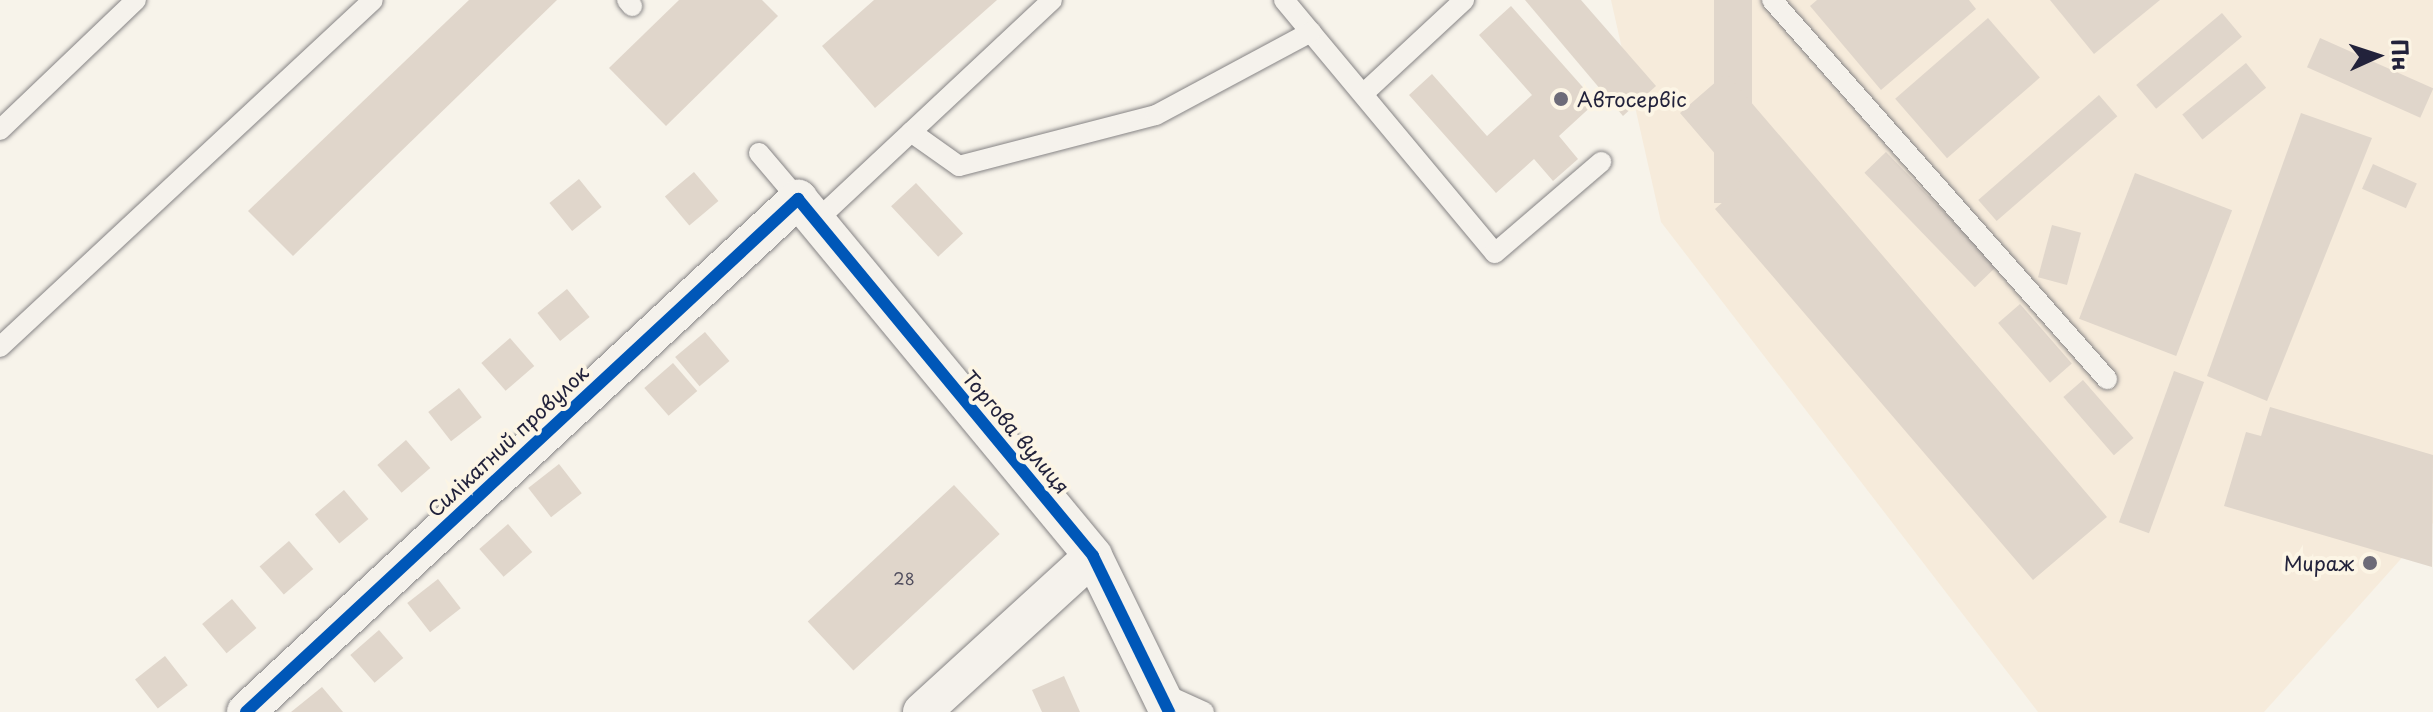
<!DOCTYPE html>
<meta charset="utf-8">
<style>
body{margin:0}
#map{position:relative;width:2433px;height:712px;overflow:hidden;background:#f7f3ea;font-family:"Playpen Sans",sans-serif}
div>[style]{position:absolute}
.built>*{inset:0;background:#f6ebdb}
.building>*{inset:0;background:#e0d6cb;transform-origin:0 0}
.roads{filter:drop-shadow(0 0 2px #868485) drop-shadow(0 0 2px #868485)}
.service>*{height:20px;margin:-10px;padding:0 10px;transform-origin:10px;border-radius:10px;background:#f5f2ec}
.minor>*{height:38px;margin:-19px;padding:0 19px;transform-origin:19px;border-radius:19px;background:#f5f2ec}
.cycleway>*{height:12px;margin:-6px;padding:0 6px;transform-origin:6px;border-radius:6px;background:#0057b8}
.dots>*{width:22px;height:22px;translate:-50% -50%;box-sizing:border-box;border:4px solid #fcf5e5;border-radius:50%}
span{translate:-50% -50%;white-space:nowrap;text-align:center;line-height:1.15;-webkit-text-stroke:8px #fcf5e5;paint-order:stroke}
.number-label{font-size:16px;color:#524f5f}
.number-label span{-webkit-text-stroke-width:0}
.poi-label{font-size:20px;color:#22223b}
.left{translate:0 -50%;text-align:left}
.right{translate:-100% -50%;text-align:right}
.street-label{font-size:20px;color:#22223b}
.north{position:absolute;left:2337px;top:16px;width:80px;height:80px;-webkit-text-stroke:6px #fcf5e5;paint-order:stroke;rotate:87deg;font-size:22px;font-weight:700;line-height:32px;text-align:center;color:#22223b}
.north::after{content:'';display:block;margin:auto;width:28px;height:36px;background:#22223b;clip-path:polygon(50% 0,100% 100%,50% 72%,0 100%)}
</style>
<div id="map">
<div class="built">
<i style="clip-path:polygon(1611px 0,2433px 0,2433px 523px,2264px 712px,2038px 712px,1661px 222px)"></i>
</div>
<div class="building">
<i style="clip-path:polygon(469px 0,557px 0,293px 256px,248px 211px)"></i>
<i style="clip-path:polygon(679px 0,762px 0,778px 16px,666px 126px,609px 68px)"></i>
<i style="clip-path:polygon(874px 0,997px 0,875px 108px,822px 46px)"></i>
<i style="clip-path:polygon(1525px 0,1581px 0,1656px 86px,1623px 116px)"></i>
<i style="left:1714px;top:0;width:38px;height:203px"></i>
<i style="clip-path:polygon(1817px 0,1969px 0,1976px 9px,1881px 90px,1810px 6px)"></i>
<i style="clip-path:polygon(2050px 0,2160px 0,2094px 54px)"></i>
<i style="clip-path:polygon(1511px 6px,1596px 102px,1559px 136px,1578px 159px,1553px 181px,1534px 159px,1496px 193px,1409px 95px,1432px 74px,1487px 136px,1532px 95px,1479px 35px)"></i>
<i style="left:2222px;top:13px;width:31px;height:112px;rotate:50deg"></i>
<i style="left:1988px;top:18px;width:79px;height:123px;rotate:49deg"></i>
<i style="left:2320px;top:38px;width:124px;height:32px;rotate:24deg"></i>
<i style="left:2246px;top:63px;width:32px;height:82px;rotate:51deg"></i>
<i style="clip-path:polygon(1726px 73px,2107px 517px,2033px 580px,1715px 209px,1742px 185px,1680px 113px)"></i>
<i style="left:2099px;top:95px;width:28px;height:160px;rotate:49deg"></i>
<i style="clip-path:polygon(2301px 113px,2372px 138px,2267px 401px,2207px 376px)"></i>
<i style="left:1886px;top:152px;width:159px;height:30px;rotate:46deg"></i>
<i style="left:2373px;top:164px;width:48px;height:27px;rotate:24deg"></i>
<i style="left:694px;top:172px;width:38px;height:38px;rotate:50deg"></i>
<i style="left:2135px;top:173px;width:104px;height:156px;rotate:21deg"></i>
<i style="left:579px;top:179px;width:36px;height:38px;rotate:51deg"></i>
<i style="left:916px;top:183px;width:69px;height:34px;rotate:47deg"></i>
<i style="left:2052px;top:225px;width:30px;height:54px;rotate:15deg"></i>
<i style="left:567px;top:289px;width:36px;height:38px;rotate:51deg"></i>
<i style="left:2020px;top:304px;width:79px;height:29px;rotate:49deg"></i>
<i style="left:705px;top:332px;width:38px;height:39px;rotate:50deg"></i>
<i style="left:510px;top:338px;width:37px;height:38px;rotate:49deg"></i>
<i style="left:673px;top:363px;width:37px;height:38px;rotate:49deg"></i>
<i style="left:2174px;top:371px;width:32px;height:161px;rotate:20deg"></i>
<i style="left:2083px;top:380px;width:77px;height:26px;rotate:49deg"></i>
<i style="left:459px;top:388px;width:37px;height:39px;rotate:52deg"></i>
<i style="clip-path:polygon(2270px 407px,2433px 455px,2432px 567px,2224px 506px,2246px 432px,2261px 436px)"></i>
<i style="left:406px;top:440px;width:37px;height:38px;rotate:49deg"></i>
<i style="left:559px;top:464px;width:37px;height:39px;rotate:52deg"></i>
<i style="left:954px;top:485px;width:67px;height:200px;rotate:47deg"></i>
<i style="left:344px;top:490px;width:38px;height:38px;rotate:50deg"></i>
<i style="left:508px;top:524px;width:37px;height:38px;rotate:49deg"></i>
<i style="left:289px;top:541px;width:37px;height:39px;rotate:49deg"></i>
<i style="left:438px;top:579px;width:37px;height:39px;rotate:52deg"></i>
<i style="left:232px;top:599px;width:38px;height:39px;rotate:50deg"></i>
<i style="left:379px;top:630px;width:37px;height:38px;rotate:49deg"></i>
<i style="left:165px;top:656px;width:37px;height:38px;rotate:52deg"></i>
<i style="clip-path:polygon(1064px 676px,1080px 712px,1042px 712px,1032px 690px)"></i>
<i style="clip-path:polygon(322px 687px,343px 712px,291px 712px)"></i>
</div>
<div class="roads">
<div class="service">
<i style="left:627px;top:0;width:8px;rotate:50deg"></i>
<i style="left:1284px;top:0;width:329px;rotate:50.2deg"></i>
<i style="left:1495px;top:253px;width:140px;rotate:-40.6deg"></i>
<i style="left:1772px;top:0;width:506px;rotate:48.53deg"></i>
<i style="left:1363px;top:94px;width:138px;rotate:-42.9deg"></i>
<i style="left:0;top:130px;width:188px;rotate:-43.7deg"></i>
<i style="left:911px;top:132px;width:59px;rotate:35.3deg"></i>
<i style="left:959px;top:166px;width:203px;rotate:-14.5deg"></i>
<i style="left:1156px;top:115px;width:176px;rotate:-28.2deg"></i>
<i style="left:759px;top:153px;width:60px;rotate:49.7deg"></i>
<i style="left:816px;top:221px;width:323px;rotate:-43.1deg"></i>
<i style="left:0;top:347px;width:509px;rotate:-42.93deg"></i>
<i style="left:1162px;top:693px;width:46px;rotate:24.3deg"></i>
</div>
<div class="minor">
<i style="left:246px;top:712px;width:754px;rotate:-42.9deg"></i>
<i style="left:798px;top:199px;width:463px;rotate:50.4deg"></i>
<i style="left:1093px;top:556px;width:174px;rotate:64deg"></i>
<i style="left:922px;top:712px;width:231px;rotate:-42.4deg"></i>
</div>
</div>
<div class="cycleway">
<i style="left:246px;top:712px;width:754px;rotate:-42.9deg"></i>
<i style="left:798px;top:199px;width:463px;rotate:50.4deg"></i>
<i style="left:1093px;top:556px;width:174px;rotate:64deg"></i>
</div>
<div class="dots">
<i style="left:1561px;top:99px;background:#6d6b78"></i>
<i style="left:2370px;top:563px;background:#6d6b78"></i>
</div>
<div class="number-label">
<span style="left:904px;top:578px">28</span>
</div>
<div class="poi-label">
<span class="left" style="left:1577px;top:99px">Автосервіс</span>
<span class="right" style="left:2354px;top:563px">Мираж</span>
</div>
<div class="street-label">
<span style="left:1016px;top:432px;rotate:50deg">Торгова вулиця</span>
<span style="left:508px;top:441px;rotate:-43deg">Силікатний провулок</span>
</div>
<div class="north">Пн</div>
</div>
